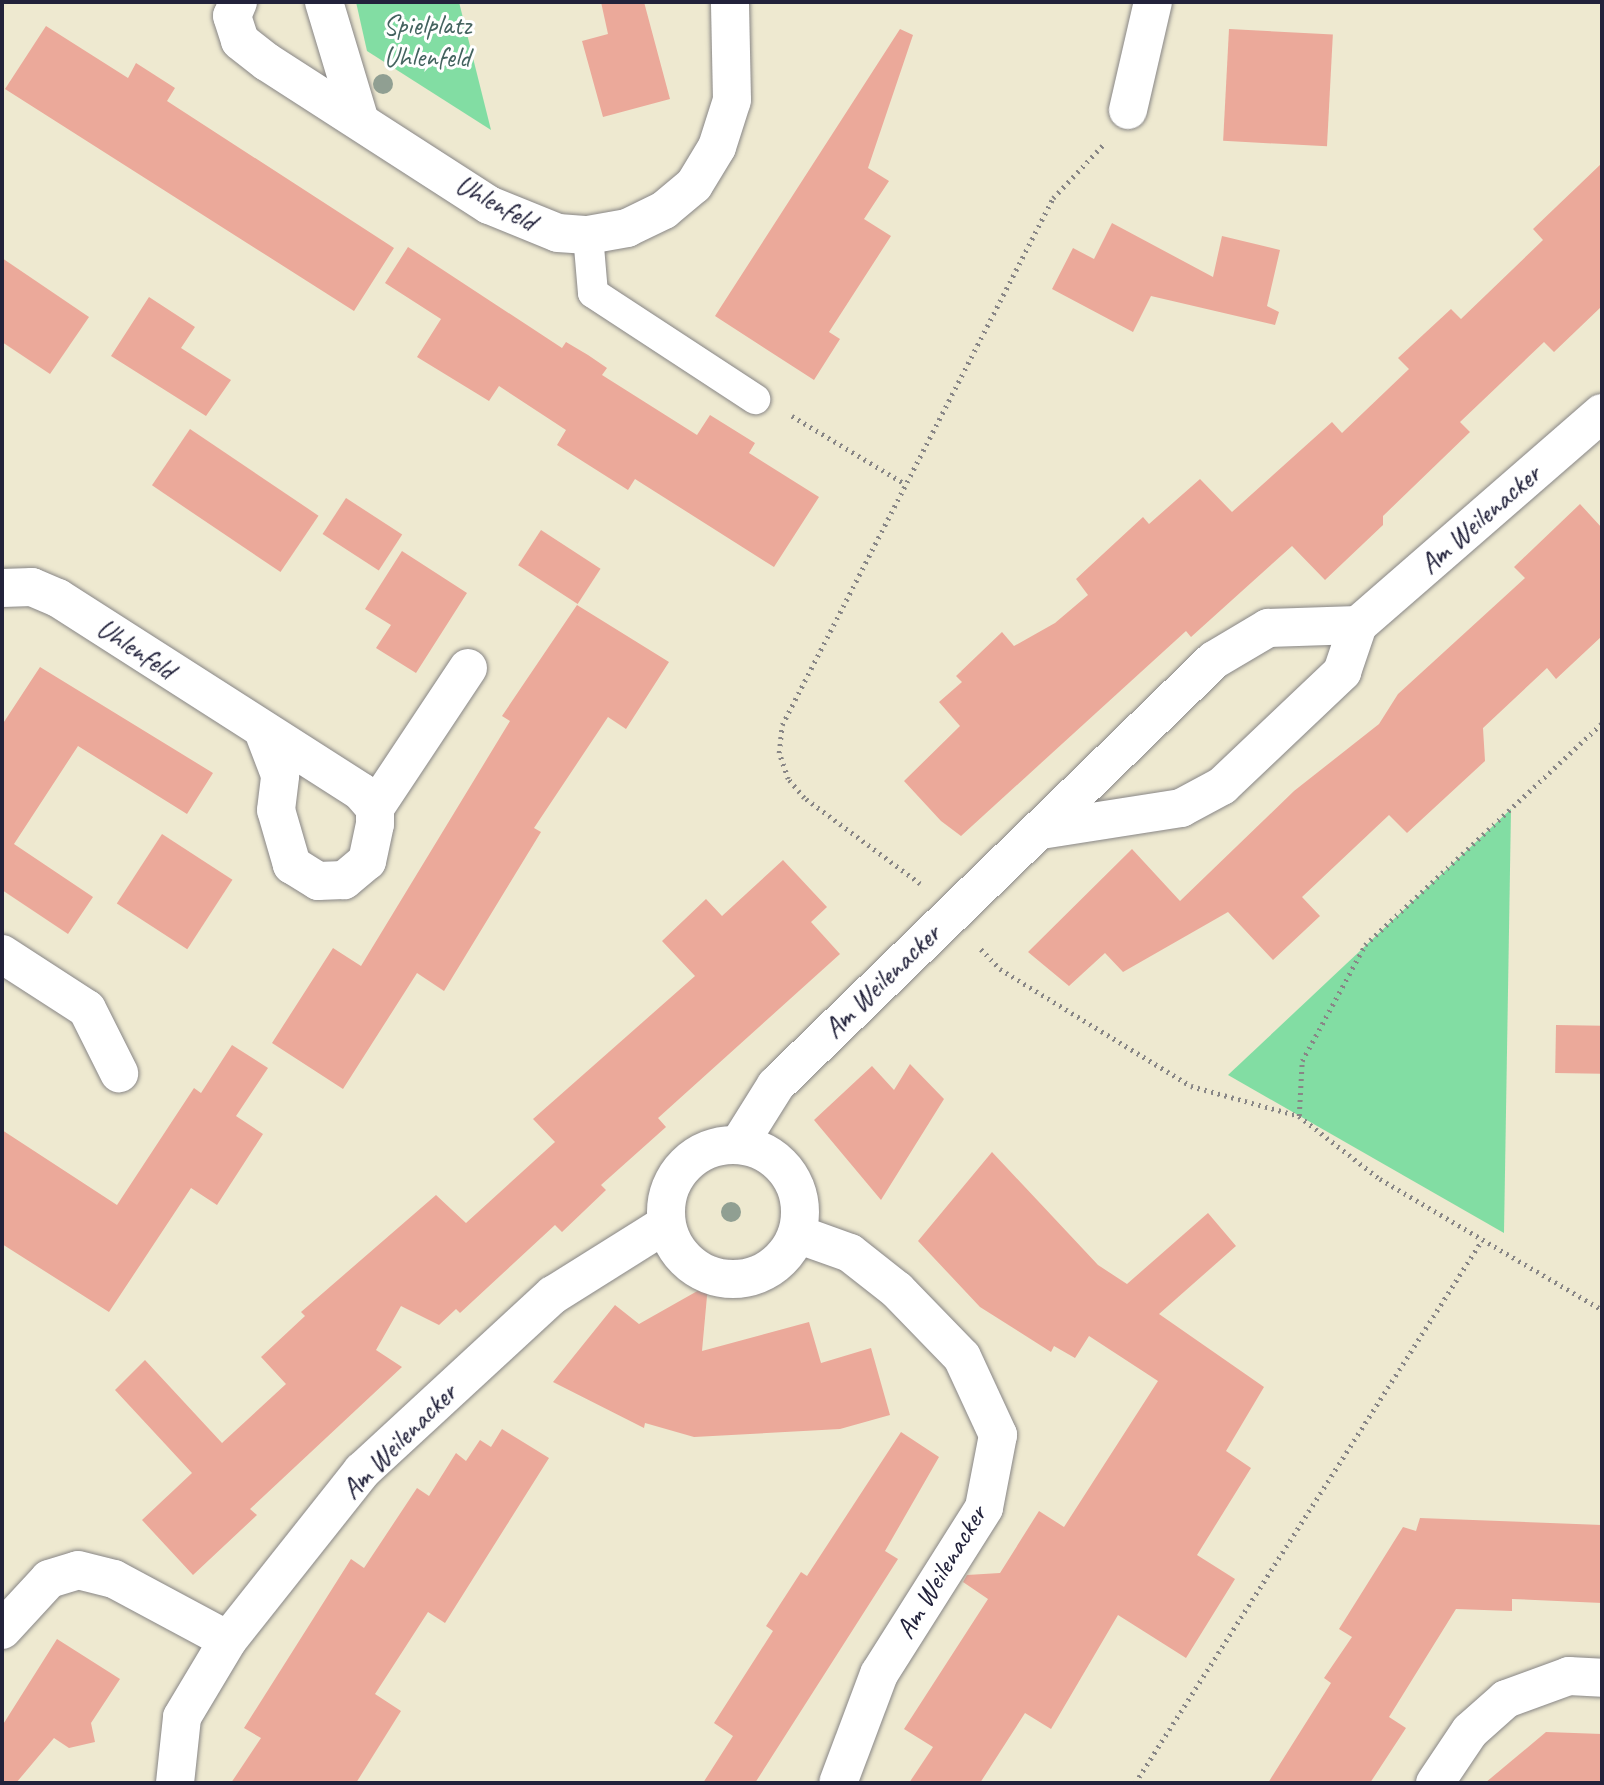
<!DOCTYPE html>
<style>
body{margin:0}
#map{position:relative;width:1604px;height:1785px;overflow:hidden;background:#eee9d0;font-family:Caveat,sans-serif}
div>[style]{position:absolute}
.green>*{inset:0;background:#82dda3}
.building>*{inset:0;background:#eba99a;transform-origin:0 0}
.path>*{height:4.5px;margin-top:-2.25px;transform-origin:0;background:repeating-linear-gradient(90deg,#888686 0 2px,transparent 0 7px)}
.roads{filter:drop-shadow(0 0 2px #888686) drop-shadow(0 0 2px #888686)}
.lane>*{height:30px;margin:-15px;padding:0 15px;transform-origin:15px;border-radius:15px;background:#fff}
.street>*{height:38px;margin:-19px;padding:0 19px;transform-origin:19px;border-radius:19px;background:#fff}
.street>.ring{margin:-19px;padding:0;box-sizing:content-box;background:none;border:38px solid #fff;border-radius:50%}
.trees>*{width:20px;height:20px;margin:-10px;border-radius:50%;background:#909f92}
span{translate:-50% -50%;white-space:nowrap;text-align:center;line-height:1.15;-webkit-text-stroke:6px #fff;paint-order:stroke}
.park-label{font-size:28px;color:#44635f}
.street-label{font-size:28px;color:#22223b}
.frame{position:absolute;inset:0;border:4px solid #22223b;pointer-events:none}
</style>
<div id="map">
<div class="green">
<i style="clip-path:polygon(356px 2px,459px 2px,491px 130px,367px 51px)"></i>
<i style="clip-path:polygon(1511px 809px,1504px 1233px,1228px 1075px)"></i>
</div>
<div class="building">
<i style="clip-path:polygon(601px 2px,644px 2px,670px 99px,603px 117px,582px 41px,608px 34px)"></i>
<i style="clip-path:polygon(46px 26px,128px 78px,136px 63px,175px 88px,167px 101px,394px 248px,354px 311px,5px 89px)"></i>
<i style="clip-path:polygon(900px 29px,913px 35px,868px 168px,889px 181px,864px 219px,891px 236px,829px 332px,840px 339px,814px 380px,715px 316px)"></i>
<i style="left:1229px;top:29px;width:104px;height:112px;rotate:3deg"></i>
<i style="clip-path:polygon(1602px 163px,1602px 306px,1554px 352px,1544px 342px,1460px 422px,1470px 432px,1383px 516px,1383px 525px,1325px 580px,1292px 546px,1191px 637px,1186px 631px,961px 836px,941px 821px,904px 781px,960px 726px,939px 702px,962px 682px,956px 676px,1002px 632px,1014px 646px,1055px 623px,1088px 595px,1076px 579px,1143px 517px,1149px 524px,1200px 479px,1232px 512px,1332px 422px,1342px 433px,1409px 369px,1398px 358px,1451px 309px,1461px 319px,1543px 240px,1533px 229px)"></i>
<i style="clip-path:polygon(1112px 223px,1213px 277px,1222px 236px,1280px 250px,1267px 306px,1279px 312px,1275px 325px,1151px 296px,1133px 332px,1052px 289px,1073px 248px,1094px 259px)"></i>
<i style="clip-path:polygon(408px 247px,562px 348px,566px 342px,588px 355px,607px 368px,602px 375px,697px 435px,710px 415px,755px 443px,749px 453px,819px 497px,774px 567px,635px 479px,628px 490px,557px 445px,566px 430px,499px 386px,489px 401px,417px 357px,441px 319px,385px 283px)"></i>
<i style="clip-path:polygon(2px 258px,89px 317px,50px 374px,2px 342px)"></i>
<i style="clip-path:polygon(149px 297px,195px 327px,181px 348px,231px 380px,206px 416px,111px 356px)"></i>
<i style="left:190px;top:429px;width:155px;height:68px;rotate:34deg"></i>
<i style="left:346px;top:498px;width:67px;height:43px;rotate:33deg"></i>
<i style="clip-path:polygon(1580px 504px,1602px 528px,1602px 636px,1556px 679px,1547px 668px,1483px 728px,1485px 761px,1407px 833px,1389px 815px,1302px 897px,1320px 916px,1273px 960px,1228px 912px,1123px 972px,1105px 953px,1069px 986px,1028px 952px,1132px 849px,1180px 901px,1294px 791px,1379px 724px,1398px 694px,1525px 578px,1514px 567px)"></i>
<i style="left:541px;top:530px;width:71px;height:42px;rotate:33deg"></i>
<i style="clip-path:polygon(402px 551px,467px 593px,416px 673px,376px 648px,391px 625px,365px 609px)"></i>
<i style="clip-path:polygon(577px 605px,669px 662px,626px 729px,608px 717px,534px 828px,541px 832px,444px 991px,417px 973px,343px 1089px,272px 1043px,333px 948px,361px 966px,510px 721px,502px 716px)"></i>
<i style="clip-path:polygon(40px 667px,213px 773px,187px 814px,78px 746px,14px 844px,93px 897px,68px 934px,2px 890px,2px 725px)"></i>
<i style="left:162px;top:834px;width:84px;height:83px;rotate:33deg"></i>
<i style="clip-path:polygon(783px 860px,827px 907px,811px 922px,840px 954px,658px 1118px,666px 1127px,601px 1185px,606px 1190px,562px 1232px,555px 1225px,460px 1313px,456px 1309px,439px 1325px,401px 1306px,376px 1350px,402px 1367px,250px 1509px,257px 1515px,193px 1575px,142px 1520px,192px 1473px,115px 1390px,145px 1360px,222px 1443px,286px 1384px,261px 1357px,305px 1316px,301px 1312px,436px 1195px,466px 1223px,555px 1142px,533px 1119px,695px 976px,662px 941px,706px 899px,722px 916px)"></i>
<i style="left:1556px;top:1025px;width:46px;height:48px;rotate:1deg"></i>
<i style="clip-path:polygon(232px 1045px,268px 1068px,236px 1116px,263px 1134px,217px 1205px,191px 1188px,109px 1312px,2px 1244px,2px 1130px,117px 1205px,194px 1088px,201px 1093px)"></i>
<i style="clip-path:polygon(910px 1064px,944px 1099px,881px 1200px,814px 1120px,872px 1066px,894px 1090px)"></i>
<i style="clip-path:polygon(992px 1152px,1098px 1265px,1127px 1284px,1208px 1213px,1236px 1246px,1159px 1314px,1264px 1387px,1226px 1451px,1251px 1468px,1197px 1555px,1235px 1579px,1186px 1658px,1118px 1615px,1051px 1729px,1025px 1713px,980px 1783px,909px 1783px,933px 1747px,904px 1729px,988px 1599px,963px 1582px,967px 1575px,1000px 1573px,1039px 1511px,1064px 1527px,1158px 1381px,1089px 1336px,1075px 1358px,1054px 1346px,1051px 1352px,980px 1307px,918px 1241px)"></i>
<i style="clip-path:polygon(708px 1285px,702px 1351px,809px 1322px,821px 1363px,871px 1348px,890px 1415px,840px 1429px,694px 1437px,645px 1423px,644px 1428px,553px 1382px,615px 1305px,639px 1324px)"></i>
<i style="clip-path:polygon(502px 1429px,549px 1458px,445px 1623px,428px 1612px,375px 1694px,401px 1711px,356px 1783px,231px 1783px,261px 1738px,244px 1728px,351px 1559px,364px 1568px,417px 1488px,429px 1496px,456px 1453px,466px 1461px,480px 1440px,491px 1447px)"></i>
<i style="clip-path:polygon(901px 1432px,939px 1457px,885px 1551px,898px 1559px,755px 1783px,703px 1783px,733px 1736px,714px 1723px,773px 1631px,766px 1626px,801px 1572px,807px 1576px)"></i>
<i style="clip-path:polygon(1420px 1518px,1602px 1525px,1602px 1603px,1512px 1599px,1512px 1611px,1456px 1609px,1389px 1717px,1406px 1728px,1370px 1783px,1268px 1783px,1331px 1683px,1324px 1678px,1352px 1637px,1339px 1629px,1403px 1527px,1416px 1531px)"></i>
<i style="clip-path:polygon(57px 1639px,120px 1679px,91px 1723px,95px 1742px,69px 1748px,54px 1738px,16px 1783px,2px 1783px,2px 1726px)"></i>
<i style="clip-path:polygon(1546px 1732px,1602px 1734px,1602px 1783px,1485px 1783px)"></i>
</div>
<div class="path">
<i style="left:792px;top:416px;width:132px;rotate:31deg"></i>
<i style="left:920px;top:884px;width:144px;rotate:-143.4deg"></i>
<i style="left:804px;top:798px;width:25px;rotate:-130deg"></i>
<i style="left:788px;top:779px;width:28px;rotate:-109deg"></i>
<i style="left:779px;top:753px;width:28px;rotate:-84deg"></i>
<i style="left:782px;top:725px;width:593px;rotate:-62.79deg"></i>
<i style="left:1053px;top:198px;width:73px;rotate:-46.7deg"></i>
<i style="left:981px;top:949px;width:28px;rotate:46deg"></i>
<i style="left:1000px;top:969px;width:224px;rotate:31.5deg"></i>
<i style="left:1191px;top:1086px;width:112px;rotate:15.5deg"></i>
<i style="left:1299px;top:1116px;width:103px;rotate:37.9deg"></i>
<i style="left:1380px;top:1179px;width:258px;rotate:30.5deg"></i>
<i style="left:1299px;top:1116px;width:55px;rotate:-86.9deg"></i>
<i style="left:1302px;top:1061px;width:132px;rotate:-61.5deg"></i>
<i style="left:1365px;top:945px;width:325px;rotate:-43.1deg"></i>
<i style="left:1135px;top:1783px;width:644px;rotate:-57.42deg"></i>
</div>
<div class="roads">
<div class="lane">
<i style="left:588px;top:235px;width:58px;rotate:85.1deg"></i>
<i style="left:593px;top:293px;width:194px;rotate:33.2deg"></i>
</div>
<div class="street">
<i style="left:238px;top:2px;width:15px;rotate:113deg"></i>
<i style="left:232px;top:16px;width:26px;rotate:72deg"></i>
<i style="left:240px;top:41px;width:34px;rotate:38deg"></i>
<i style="left:267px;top:62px;width:264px;rotate:32.8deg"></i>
<i style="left:489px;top:205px;width:74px;rotate:22.1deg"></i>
<i style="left:558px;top:233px;width:30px;rotate:4deg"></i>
<i style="left:588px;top:235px;width:40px;rotate:-10deg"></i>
<i style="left:627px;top:228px;width:41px;rotate:-25.9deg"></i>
<i style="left:664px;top:210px;width:39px;rotate:-40deg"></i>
<i style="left:694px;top:185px;width:44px;rotate:-58.8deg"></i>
<i style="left:717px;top:147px;width:49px;rotate:-72.3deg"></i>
<i style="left:732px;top:100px;width:98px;rotate:-91.2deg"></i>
<i style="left:324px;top:2px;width:124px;rotate:73.2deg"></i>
<i style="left:1128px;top:110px;width:111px;rotate:-77deg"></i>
<i style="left:2px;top:588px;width:30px;rotate:-2deg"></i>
<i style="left:32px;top:587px;width:28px;rotate:23deg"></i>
<i style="left:58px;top:598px;width:360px;rotate:32.6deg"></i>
<i style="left:361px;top:792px;width:21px;rotate:49deg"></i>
<i style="left:375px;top:808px;width:16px;rotate:90deg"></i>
<i style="left:375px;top:824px;width:38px;rotate:102deg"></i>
<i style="left:367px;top:861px;width:30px;rotate:140deg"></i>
<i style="left:344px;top:880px;width:26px;rotate:178deg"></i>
<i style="left:318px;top:881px;width:31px;rotate:-148deg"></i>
<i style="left:292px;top:865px;width:57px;rotate:-106.2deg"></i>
<i style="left:276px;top:810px;width:35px;rotate:-83deg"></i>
<i style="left:280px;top:775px;width:45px;rotate:-110.9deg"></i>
<i style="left:375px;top:808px;width:168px;rotate:-56.4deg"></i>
<i style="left:1041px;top:830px;width:142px;rotate:-8.9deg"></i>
<i style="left:1181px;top:808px;width:47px;rotate:-28.2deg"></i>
<i style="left:1222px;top:786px;width:166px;rotate:-43.5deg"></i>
<i style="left:1342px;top:672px;width:50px;rotate:-71.2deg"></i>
<i style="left:1358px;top:625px;width:323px;rotate:-41deg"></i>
<i style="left:2px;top:954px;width:101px;rotate:32.9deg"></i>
<i style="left:87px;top:1009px;width:72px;rotate:63.4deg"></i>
<i style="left:739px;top:1144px;width:70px;rotate:-57.9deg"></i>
<i style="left:776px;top:1085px;width:610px;rotate:-44.14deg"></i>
<i style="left:1214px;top:660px;width:63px;rotate:-30.7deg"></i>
<i style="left:1268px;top:628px;width:90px;rotate:-1.9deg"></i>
<i class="ring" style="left:666px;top:1145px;width:96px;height:96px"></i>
<i style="left:797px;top:1234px;width:56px;rotate:19.7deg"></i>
<i style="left:850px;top:1253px;width:60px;rotate:38.2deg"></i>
<i style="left:897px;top:1290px;width:93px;rotate:45.9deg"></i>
<i style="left:962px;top:1357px;width:86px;rotate:65.2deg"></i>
<i style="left:998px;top:1435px;width:74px;rotate:100.9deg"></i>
<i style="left:984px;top:1508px;width:196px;rotate:122.3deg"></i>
<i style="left:879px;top:1674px;width:116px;rotate:110.6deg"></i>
<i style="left:2px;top:1630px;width:69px;rotate:-47.3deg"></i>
<i style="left:49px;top:1579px;width:30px;rotate:-17deg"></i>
<i style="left:78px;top:1570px;width:37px;rotate:14deg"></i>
<i style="left:114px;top:1579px;width:129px;rotate:28.2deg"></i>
<i style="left:175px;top:1783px;width:66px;rotate:-83.9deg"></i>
<i style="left:182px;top:1717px;width:90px;rotate:-59.1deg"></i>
<i style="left:228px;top:1640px;width:216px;rotate:-51.6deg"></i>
<i style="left:362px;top:1471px;width:260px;rotate:-42.7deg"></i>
<i style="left:553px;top:1295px;width:133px;rotate:-32.1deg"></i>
<i style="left:1435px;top:1783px;width:63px;rotate:-56.1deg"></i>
<i style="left:1470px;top:1731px;width:48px;rotate:-41.6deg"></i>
<i style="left:1506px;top:1699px;width:67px;rotate:-20.1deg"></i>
<i style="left:1569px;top:1676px;width:33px;rotate:3deg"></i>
</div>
</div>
<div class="trees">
<i style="left:383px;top:84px"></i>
<i style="left:731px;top:1212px"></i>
</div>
<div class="park-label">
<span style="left:427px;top:41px">Spielplatz<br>Uhlenfeld</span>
</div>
<div class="street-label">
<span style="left:496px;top:203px;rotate:28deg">Uhlenfeld</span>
<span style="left:1480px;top:519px;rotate:-41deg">Am Weilenacker</span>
<span style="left:136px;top:649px;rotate:33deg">Uhlenfeld</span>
<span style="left:882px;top:981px;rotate:-44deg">Am Weilenacker</span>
<span style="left:399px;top:1441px;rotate:-45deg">Am Weilenacker</span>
<span style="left:941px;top:1572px;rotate:-59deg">Am Weilenacker</span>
</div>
<div class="frame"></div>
</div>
